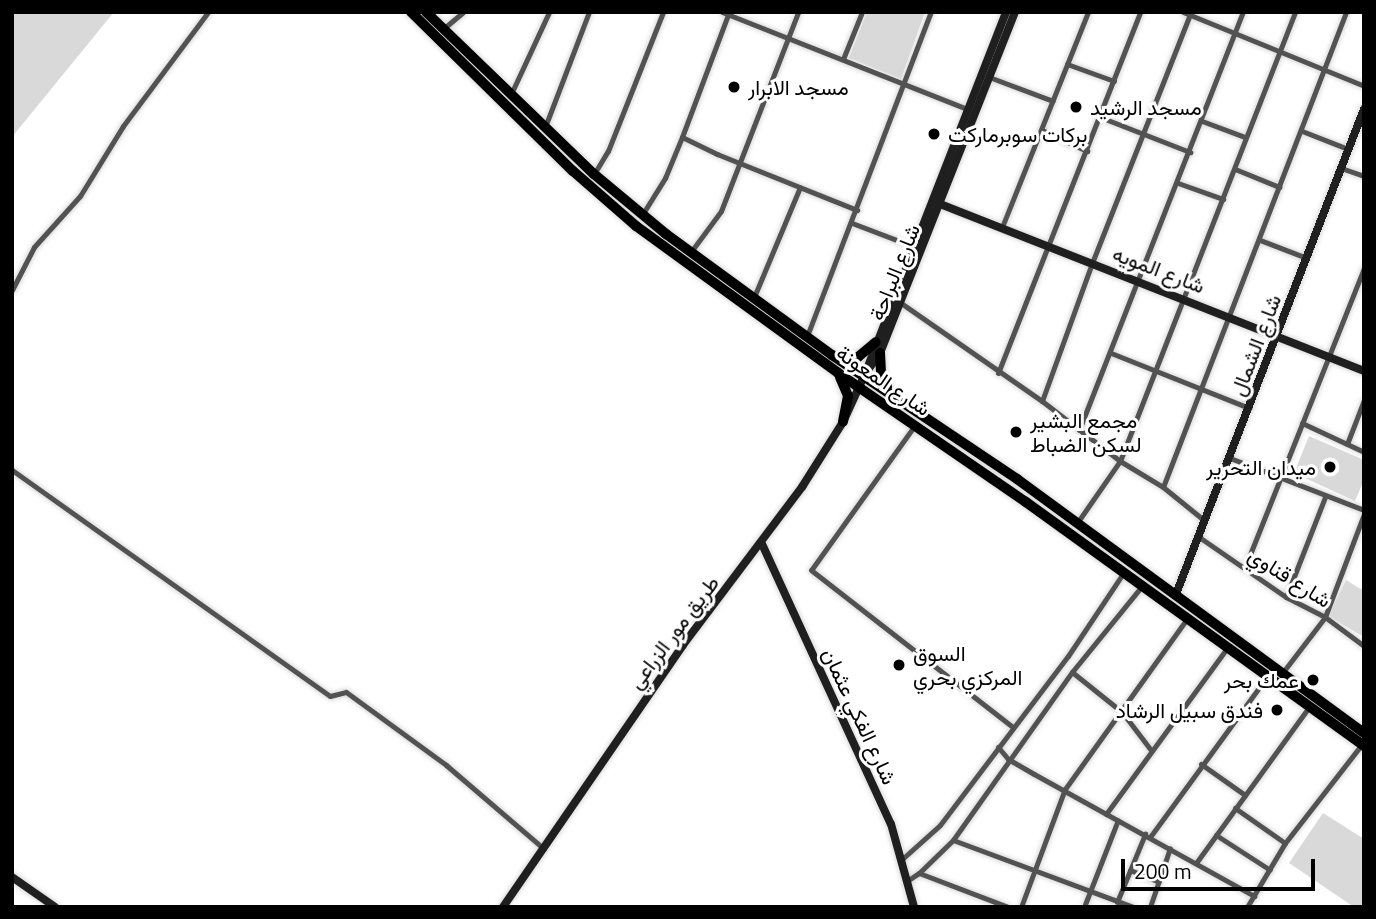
<!DOCTYPE html>
<meta charset="utf-8">
<style>
body{margin:0}
#map{position:relative;width:1376px;height:919px;overflow:hidden;background:#fff;font-family:"Titillium Web",Vazirmatn,sans-serif}
div>[style]{position:absolute}
.green>*{inset:0;background:#d9d9d9}
.roads{filter:drop-shadow(0 0 2px #dbdbdb) drop-shadow(0 0 2px #dbdbdb)}
.street>*{height:5px;margin:-2.5px;padding:0 2.5px;transform-origin:2.5px;border-radius:2.5px;background:#525252}
.secondary>*{height:8px;margin:-4px;padding:0 4px;transform-origin:4px;border-radius:4px;background:#1f1f1f}
.highway>*{height:10px;margin:-5px;padding:0 5px;transform-origin:5px;border-radius:5px;background:#000}
.dots>*{width:19px;height:19px;translate:-50% -50%;box-sizing:border-box;border:4px solid #fff;border-radius:50%}
span{translate:-50% -50%;white-space:nowrap;text-align:center;line-height:1.15;-webkit-text-stroke:6px #fff;paint-order:stroke}
.poi-label{font-size:21px;color:#000}
.left{translate:0 -50%;text-align:left}
.right{translate:-100% -50%;text-align:right}
.street-label{font-size:21px;color:#000}
.frame{position:absolute;inset:0;border:14px solid #000;pointer-events:none}
.scale{position:absolute;left:1121px;top:859px;width:194px;height:32px;box-sizing:border-box;border:4px solid #000;border-top:0;padding-left:9px;font-size:21px;line-height:24px;white-space:nowrap;color:#000;-webkit-text-stroke:5px #fff;paint-order:stroke}
</style>
<div id="map">
<div class="green">
<i style="clip-path:polygon(12px 12px,114px 12px,12px 137px)"></i>
<i style="clip-path:polygon(867px 12px,925px 12px,901px 79px,849px 58px)"></i>
<i style="clip-path:polygon(1309px 436px,1364px 460px,1364px 480px,1355px 501px,1294px 473px)"></i>
<i style="clip-path:polygon(1346px 580px,1364px 591px,1364px 637px,1328px 616px)"></i>
<i style="clip-path:polygon(1323px 813px,1364px 839px,1364px 907px,1354px 907px,1289px 863px)"></i>
</div>
<div class="roads">
<div class="street">
<i style="left:722px;top:12px;width:266px;rotate:21.6deg"></i>
<i style="left:1183px;top:12px;width:196px;rotate:22.2deg"></i>
<i style="left:443px;top:29px;width:26px;rotate:-40deg"></i>
<i style="left:843px;top:59px;width:51px;rotate:-68deg"></i>
<i style="left:1067px;top:64px;width:50px;rotate:19.9deg"></i>
<i style="left:989px;top:77px;width:68px;rotate:20.6deg"></i>
<i style="left:511px;top:94px;width:90px;rotate:-65.1deg"></i>
<i style="left:1100px;top:117px;width:97px;rotate:21.3deg"></i>
<i style="left:1202px;top:121px;width:46px;rotate:20.4deg"></i>
<i style="left:545px;top:127px;width:123px;rotate:-69.1deg"></i>
<i style="left:1042px;top:130px;width:50px;rotate:25deg"></i>
<i style="left:1302px;top:131px;width:49px;rotate:21.4deg"></i>
<i style="left:682px;top:137px;width:39px;rotate:26deg"></i>
<i style="left:717px;top:154px;width:151px;rotate:21.8deg"></i>
<i style="left:1341px;top:168px;width:24px;rotate:19deg"></i>
<i style="left:1235px;top:169px;width:48px;rotate:22.2deg"></i>
<i style="left:594px;top:174px;width:27px;rotate:-59deg"></i>
<i style="left:608px;top:151px;width:149px;rotate:-68.4deg"></i>
<i style="left:1178px;top:183px;width:48px;rotate:19.6deg"></i>
<i style="left:642px;top:215px;width:44px;rotate:-58.1deg"></i>
<i style="left:665px;top:178px;width:44px;rotate:-67.5deg"></i>
<i style="left:682px;top:137px;width:134px;rotate:-69.4deg"></i>
<i style="left:852px;top:223px;width:67px;rotate:20.9deg"></i>
<i style="left:1002px;top:227px;width:232px;rotate:-68.2deg"></i>
<i style="left:1260px;top:240px;width:50px;rotate:21deg"></i>
<i style="left:690px;top:253px;width:52px;rotate:-53.6deg"></i>
<i style="left:721px;top:211px;width:213px;rotate:-68.8deg"></i>
<i style="left:12px;top:290px;width:48px;rotate:-62.9deg"></i>
<i style="left:34px;top:247px;width:69px;rotate:-48deg"></i>
<i style="left:80px;top:196px;width:82px;rotate:-58.4deg"></i>
<i style="left:123px;top:126px;width:142px;rotate:-53.3deg"></i>
<i style="left:754px;top:297px;width:119px;rotate:-67.3deg"></i>
<i style="left:901px;top:303px;width:172px;rotate:34.8deg"></i>
<i style="left:1042px;top:401px;width:98px;rotate:37.6deg"></i>
<i style="left:1120px;top:461px;width:50px;rotate:31.2deg"></i>
<i style="left:1163px;top:487px;width:54px;rotate:39deg"></i>
<i style="left:807px;top:336px;width:347px;rotate:-69.1deg"></i>
<i style="left:1111px;top:353px;width:149px;rotate:21.7deg"></i>
<i style="left:998px;top:373px;width:388px;rotate:-68.5deg"></i>
<i style="left:1042px;top:401px;width:147px;rotate:-70.1deg"></i>
<i style="left:1092px;top:263px;width:270px;rotate:-68.5deg"></i>
<i style="left:1302px;top:423px;width:68px;rotate:25.1deg"></i>
<i style="left:915px;top:425px;width:178px;rotate:125.6deg"></i>
<i style="left:811px;top:570px;width:256px;rotate:37.9deg"></i>
<i style="left:1079px;top:430px;width:449px;rotate:-68.6deg"></i>
<i style="left:1347px;top:444px;width:47px;rotate:-68.9deg"></i>
<i style="left:1230px;top:458px;width:144px;rotate:21.2deg"></i>
<i style="left:12px;top:470px;width:390px;rotate:35.4deg"></i>
<i style="left:330px;top:696px;width:16px;rotate:-14deg"></i>
<i style="left:346px;top:692px;width:124px;rotate:36.1deg"></i>
<i style="left:446px;top:765px;width:129px;rotate:40.6deg"></i>
<i style="left:1163px;top:487px;width:509px;rotate:-68.93deg"></i>
<i style="left:1077px;top:523px;width:75px;rotate:-55.3deg"></i>
<i style="left:1120px;top:461px;width:482px;rotate:-68.7deg"></i>
<i style="left:1199px;top:537px;width:106px;rotate:34.6deg"></i>
<i style="left:1286px;top:597px;width:44px;rotate:27.1deg"></i>
<i style="left:1325px;top:617px;width:49px;rotate:36.6deg"></i>
<i style="left:1245px;top:567px;width:322px;rotate:-68.3deg"></i>
<i style="left:1286px;top:597px;width:107px;rotate:-68.7deg"></i>
<i style="left:1072px;top:672px;width:64px;rotate:38.7deg"></i>
<i style="left:1122px;top:712px;width:48px;rotate:52.7deg"></i>
<i style="left:1283px;top:672px;width:69px;rotate:-52.6deg"></i>
<i style="left:1325px;top:617px;width:110px;rotate:-69.3deg"></i>
<i style="left:998px;top:747px;width:16px;rotate:50deg"></i>
<i style="left:1008px;top:759px;width:30px;rotate:30deg"></i>
<i style="left:1034px;top:774px;width:252px;rotate:29deg"></i>
<i style="left:1201px;top:764px;width:54px;rotate:35.2deg"></i>
<i style="left:1235px;top:808px;width:61px;rotate:35deg"></i>
<i style="left:1106px;top:814px;width:207px;rotate:-53.9deg"></i>
<i style="left:1216px;top:835px;width:64px;rotate:32.9deg"></i>
<i style="left:1150px;top:837px;width:200px;rotate:-53.9deg"></i>
<i style="left:953px;top:840px;width:192px;rotate:20.4deg"></i>
<i style="left:901px;top:860px;width:52px;rotate:-41.9deg"></i>
<i style="left:940px;top:825px;width:212px;rotate:-52.9deg"></i>
<i style="left:1068px;top:656px;width:101px;rotate:-56.3deg"></i>
<i style="left:1196px;top:863px;width:193px;rotate:-54.1deg"></i>
<i style="left:1130px;top:870px;width:31px;rotate:22deg"></i>
<i style="left:919px;top:873px;width:95px;rotate:20.9deg"></i>
<i style="left:907px;top:881px;width:14px;rotate:-34deg"></i>
<i style="left:919px;top:873px;width:47px;rotate:-44.1deg"></i>
<i style="left:953px;top:840px;width:206px;rotate:-54.7deg"></i>
<i style="left:1072px;top:672px;width:111px;rotate:-50.9deg"></i>
<i style="left:1117px;top:902px;width:74px;rotate:-67.6deg"></i>
<i style="left:1021px;top:907px;width:126px;rotate:-69.6deg"></i>
<i style="left:1065px;top:789px;width:211px;rotate:-54.4deg"></i>
<i style="left:1084px;top:907px;width:93px;rotate:-68.7deg"></i>
<i style="left:1150px;top:907px;width:62px;rotate:-71.3deg"></i>
<i style="left:1247px;top:907px;width:74px;rotate:-59.3deg"></i>
<i style="left:1285px;top:843px;width:125px;rotate:-52.1deg"></i>
</div>
<div class="secondary">
<i style="left:940px;top:204px;width:456px;rotate:21.5deg"></i>
<i style="left:865px;top:374px;width:26px;rotate:-54deg"></i>
<i style="left:880px;top:353px;width:367px;rotate:-68.4deg"></i>
<i style="left:762px;top:544px;width:308px;rotate:65.3deg"></i>
<i style="left:891px;top:824px;width:86px;rotate:74.5deg"></i>
<i style="left:1176px;top:594px;width:520px;rotate:-68.81deg"></i>
<i style="left:12px;top:877px;width:52px;rotate:34.9deg"></i>
<i style="left:503px;top:907px;width:318px;rotate:-55.5deg"></i>
<i style="left:683px;top:645px;width:198px;rotate:-53deg"></i>
<i style="left:802px;top:487px;width:77px;rotate:-57.8deg"></i>
<i style="left:843px;top:422px;width:53px;rotate:-65.4deg"></i>
<i style="left:865px;top:374px;width:388px;rotate:-68.7deg"></i>
</div>
<div class="highway">
<i style="left:411px;top:12px;width:227px;rotate:44.5deg"></i>
<i style="left:573px;top:171px;width:84px;rotate:41.1deg"></i>
<i style="left:636px;top:226px;width:250px;rotate:36deg"></i>
<i style="left:838px;top:373px;width:228px;rotate:34.5deg"></i>
<i style="left:1026px;top:502px;width:417px;rotate:35.8deg"></i>
<i style="left:426px;top:12px;width:233px;rotate:44deg"></i>
<i style="left:594px;top:174px;width:94px;rotate:39.8deg"></i>
<i style="left:666px;top:234px;width:205px;rotate:36.1deg"></i>
<i style="left:832px;top:355px;width:223px;rotate:33.8deg"></i>
<i style="left:1017px;top:479px;width:430px;rotate:36.2deg"></i>
<i style="left:880px;top:353px;width:19px;rotate:87deg"></i>
<i style="left:881px;top:372px;width:16px;rotate:68deg"></i>
<i style="left:841px;top:357px;width:17px"></i>
<i style="left:858px;top:357px;width:23px;rotate:-40deg"></i>
<i style="left:840px;top:377px;width:21px;rotate:67deg"></i>
<i style="left:848px;top:396px;width:26px;rotate:101deg"></i>
</div>
</div>
<div class="dots">
<i style="left:734px;top:87px;background:#000"></i>
<i style="left:1076px;top:107px;background:#000"></i>
<i style="left:934px;top:134px;background:#000"></i>
<i style="left:1016px;top:432px;background:#000"></i>
<i style="left:1330px;top:467px;background:#000"></i>
<i style="left:899px;top:665px;background:#000"></i>
<i style="left:1313px;top:680px;background:#000"></i>
<i style="left:1277px;top:710px;background:#000"></i>
</div>
<div class="poi-label">
<span class="left" style="left:748px;top:87px">مسجد الابرار</span>
<span class="left" style="left:1090px;top:107px">مسجد الرشيد</span>
<span class="left" style="left:948px;top:134px">بركات سوبرماركت</span>
<span class="left" style="left:1030px;top:432px">مجمع البشير<br>لسكن الضباط</span>
<span class="right" style="left:1316px;top:467px">ميدان التحرير</span>
<span class="left" style="left:913px;top:665px">السوق<br>المركزي بحري</span>
<span class="right" style="left:1299px;top:680px">عمك بحر</span>
<span class="right" style="left:1263px;top:710px">فندق سبيل الرشاد</span>
</div>
<div class="street-label">
<span style="left:1159px;top:269px;rotate:21deg">شارع المويه</span>
<span style="left:894px;top:272px;rotate:-68deg">شارع البراحة</span>
<span style="left:1255px;top:345px;rotate:-69deg">شارع الشمال</span>
<span style="left:884px;top:380px;rotate:34deg">شارع المعونة</span>
<span style="left:1290px;top:577px;rotate:32deg">شارع قناوي</span>
<span style="left:673px;top:632px;rotate:-53deg">طريق مور الزراعي</span>
<span style="left:860px;top:716px;rotate:65deg">شارع الفكي عثمان</span>
</div>
<div class="frame"></div>
<div class="scale">200 m</div>
</div>
